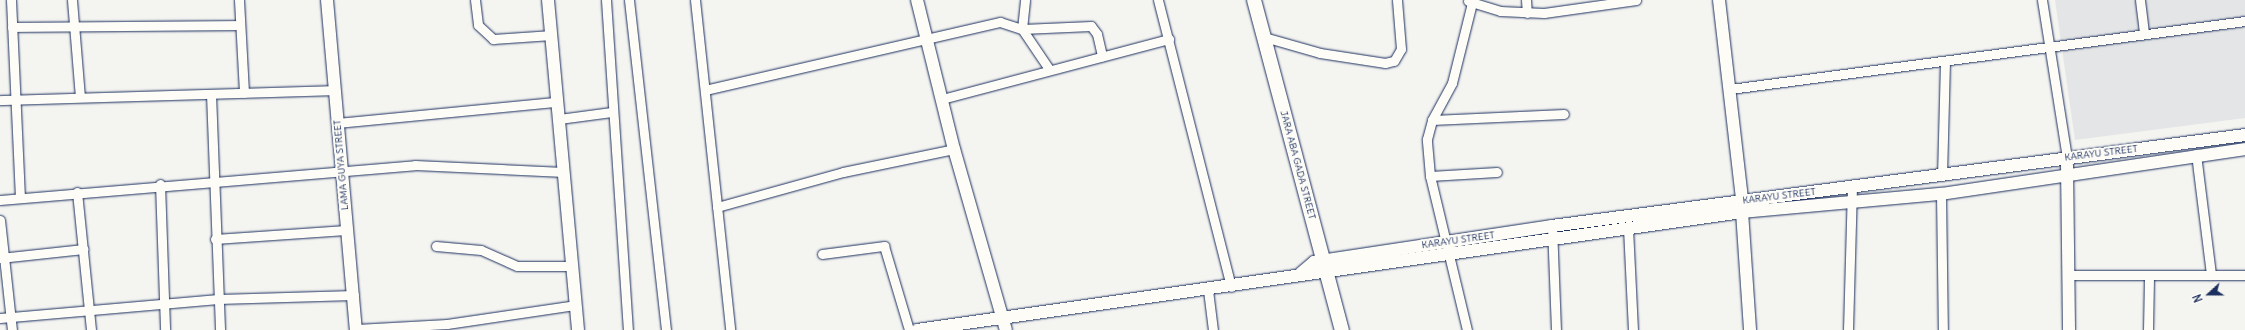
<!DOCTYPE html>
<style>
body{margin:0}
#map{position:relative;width:2245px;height:330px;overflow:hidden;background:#f4f4f1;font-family:Delius,sans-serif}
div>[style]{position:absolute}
.built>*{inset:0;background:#e4e5e6}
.roads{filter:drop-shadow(0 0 1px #1b2f5e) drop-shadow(0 0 1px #1b2f5e)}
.street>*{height:9px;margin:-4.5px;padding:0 4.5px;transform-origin:4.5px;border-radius:4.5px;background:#fdfcf7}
.secondary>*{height:12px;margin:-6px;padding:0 6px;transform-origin:6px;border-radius:6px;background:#fdfcf7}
.primary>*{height:14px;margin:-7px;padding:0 7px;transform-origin:7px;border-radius:7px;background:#fdfcf7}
span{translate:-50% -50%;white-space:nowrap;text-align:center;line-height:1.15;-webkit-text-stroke:4px #fdfcf7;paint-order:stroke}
.street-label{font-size:10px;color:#1b2f5e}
.north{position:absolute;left:2189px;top:274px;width:40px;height:40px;-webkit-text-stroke:3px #fdfcf7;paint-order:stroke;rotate:249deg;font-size:11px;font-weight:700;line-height:16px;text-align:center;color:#1b2f5e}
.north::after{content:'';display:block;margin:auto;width:14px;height:18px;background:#1b2f5e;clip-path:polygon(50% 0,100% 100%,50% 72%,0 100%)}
</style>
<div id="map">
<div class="built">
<i style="clip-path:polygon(2055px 0,2245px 0,2245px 118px,2075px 140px)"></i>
</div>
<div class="roads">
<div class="street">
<i style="left:11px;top:0;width:198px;rotate:87.4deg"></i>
<i style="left:72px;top:0;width:97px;rotate:85.3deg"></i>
<i style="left:239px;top:0;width:93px;rotate:86.9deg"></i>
<i style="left:475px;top:0;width:25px;rotate:83deg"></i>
<i style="left:478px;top:25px;width:21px;rotate:43deg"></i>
<i style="left:493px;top:39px;width:59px;rotate:-3.9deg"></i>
<i style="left:606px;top:0;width:331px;rotate:86.2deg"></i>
<i style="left:629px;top:0;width:332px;rotate:83.6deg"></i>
<i style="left:695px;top:0;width:332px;rotate:83.9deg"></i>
<i style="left:1158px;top:0;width:296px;rotate:75.7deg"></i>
<i style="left:1526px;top:0;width:13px;rotate:86deg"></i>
<i style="left:2042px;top:0;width:159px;rotate:81deg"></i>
<i style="left:2140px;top:0;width:34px;rotate:83deg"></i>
<i style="left:1468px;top:1px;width:34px;rotate:17deg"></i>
<i style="left:1500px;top:11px;width:44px;rotate:2.6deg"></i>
<i style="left:1544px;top:13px;width:93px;rotate:-8deg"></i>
<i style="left:12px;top:27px;width:228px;rotate:-0.5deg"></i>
<i style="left:1022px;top:29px;width:69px;rotate:-2.5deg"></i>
<i style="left:1091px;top:26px;width:10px;rotate:53deg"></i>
<i style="left:1097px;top:34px;width:23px;rotate:77deg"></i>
<i style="left:1022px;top:29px;width:29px;rotate:-84deg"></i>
<i style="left:1264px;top:37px;width:58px;rotate:15.9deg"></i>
<i style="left:1320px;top:53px;width:66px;rotate:8.7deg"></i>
<i style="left:1385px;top:63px;width:9px;rotate:-13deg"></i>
<i style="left:1394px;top:61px;width:14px;rotate:-60deg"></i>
<i style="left:1401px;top:49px;width:49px;rotate:-94.7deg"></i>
<i style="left:1730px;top:89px;width:519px;rotate:-7.52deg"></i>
<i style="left:705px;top:90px;width:303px;rotate:-13deg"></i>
<i style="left:1000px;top:22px;width:23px;rotate:18deg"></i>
<i style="left:1022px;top:29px;width:48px;rotate:56deg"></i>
<i style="left:211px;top:94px;width:236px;rotate:87.8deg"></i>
<i style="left:942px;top:99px;width:235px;rotate:-14.8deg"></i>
<i style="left:0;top:100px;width:334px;rotate:-1.7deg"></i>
<i style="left:559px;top:119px;width:53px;rotate:-7.5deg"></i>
<i style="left:1432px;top:120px;width:132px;rotate:-2.6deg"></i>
<i style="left:337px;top:123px;width:221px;rotate:-5.5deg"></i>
<i style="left:2196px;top:154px;width:122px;rotate:82.9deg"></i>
<i style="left:1430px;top:176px;width:67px;rotate:-3.4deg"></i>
<i style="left:1942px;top:176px;width:114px;rotate:-88.5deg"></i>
<i style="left:160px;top:184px;width:146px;rotate:88deg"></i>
<i style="left:77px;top:192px;width:139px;rotate:84.2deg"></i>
<i style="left:1941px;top:194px;width:136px;rotate:89.2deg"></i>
<i style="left:0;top:200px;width:416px;rotate:-4.8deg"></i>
<i style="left:415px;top:165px;width:149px;rotate:2.7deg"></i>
<i style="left:717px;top:207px;width:131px;rotate:-15.5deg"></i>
<i style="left:843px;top:172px;width:113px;rotate:-11.7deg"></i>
<i style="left:0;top:220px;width:111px;rotate:83.8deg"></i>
<i style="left:1552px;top:226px;width:104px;rotate:87.8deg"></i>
<i style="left:1628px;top:228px;width:102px;rotate:87.2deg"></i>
<i style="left:215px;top:239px;width:131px;rotate:-3.9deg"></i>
<i style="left:436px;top:246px;width:45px;rotate:5.1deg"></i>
<i style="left:481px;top:250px;width:39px;rotate:24deg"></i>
<i style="left:517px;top:266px;width:55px"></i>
<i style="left:822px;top:254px;width:63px;rotate:-7.4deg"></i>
<i style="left:884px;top:246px;width:88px;rotate:73.4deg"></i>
<i style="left:0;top:258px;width:84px;rotate:-6.1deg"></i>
<i style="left:2068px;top:275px;width:177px"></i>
<i style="left:1208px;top:290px;width:40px;rotate:82.9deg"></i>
<i style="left:0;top:318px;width:219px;rotate:-5deg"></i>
<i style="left:218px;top:299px;width:136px;rotate:-1.7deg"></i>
<i style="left:356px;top:329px;width:91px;rotate:-3.1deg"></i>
<i style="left:447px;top:324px;width:129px;rotate:-8.4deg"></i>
<i style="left:1467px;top:330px;width:158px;rotate:-103.5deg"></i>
<i style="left:1430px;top:176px;width:37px;rotate:-95deg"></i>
<i style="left:1427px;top:139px;width:20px;rotate:-75deg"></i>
<i style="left:1432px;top:120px;width:42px;rotate:-61.6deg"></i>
<i style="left:1452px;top:83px;width:82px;rotate:-76deg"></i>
<i style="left:1848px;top:330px;width:142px;rotate:-88.4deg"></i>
<i style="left:2148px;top:330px;width:52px;rotate:-88.9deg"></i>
</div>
<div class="secondary">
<i style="left:327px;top:0;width:331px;rotate:85deg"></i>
<i style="left:548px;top:0;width:331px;rotate:84.8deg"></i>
<i style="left:917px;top:0;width:154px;rotate:76.1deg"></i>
<i style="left:954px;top:149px;width:188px;rotate:74deg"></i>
<i style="left:1719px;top:0;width:201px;rotate:83.4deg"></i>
<i style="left:2067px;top:165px;width:165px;rotate:89.3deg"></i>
<i style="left:1742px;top:212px;width:118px;rotate:86.1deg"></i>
<i style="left:1301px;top:273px;width:17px;rotate:-40deg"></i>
<i style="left:1314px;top:262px;width:241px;rotate:-8.6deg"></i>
<i style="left:1552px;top:226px;width:699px;rotate:-7.48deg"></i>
<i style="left:917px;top:330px;width:833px;rotate:-8.14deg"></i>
<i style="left:1742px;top:212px;width:200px;rotate:-5.2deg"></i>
<i style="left:1941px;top:194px;width:307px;rotate:-8.4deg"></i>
</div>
<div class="primary">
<i style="left:1254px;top:0;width:342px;rotate:75.1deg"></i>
</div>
</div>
<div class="street-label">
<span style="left:2101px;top:153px;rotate:-7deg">KARAYU STREET</span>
<span style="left:341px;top:165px;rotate:-95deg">LAMA GUYA STREET</span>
<span style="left:1298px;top:165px;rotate:75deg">JARA ABA GADA STREET</span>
<span style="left:1779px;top:196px;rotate:-7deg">KARAYU STREET</span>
<span style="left:1458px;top:240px;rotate:-8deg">KARAYU STREET</span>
</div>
<div class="north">N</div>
</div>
